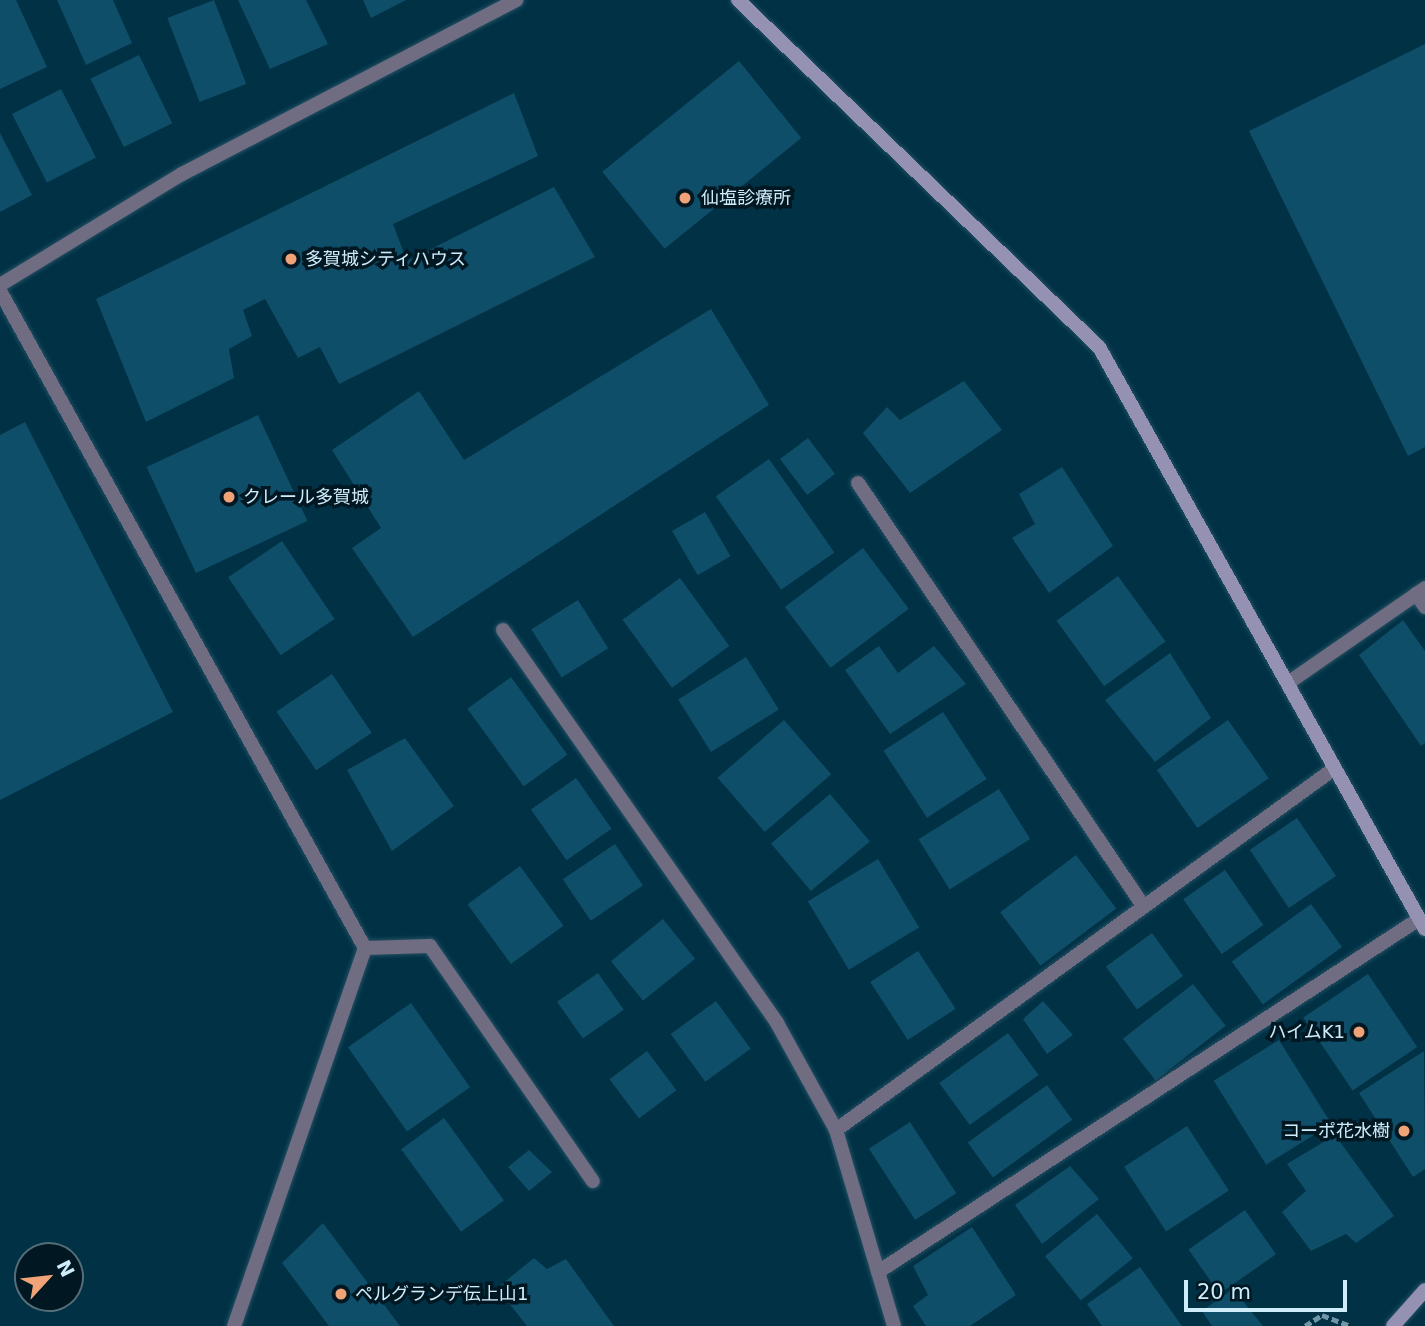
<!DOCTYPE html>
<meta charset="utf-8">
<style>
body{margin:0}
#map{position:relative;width:1425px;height:1326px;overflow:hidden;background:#013145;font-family:"DejaVu Sans","Noto Sans JP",sans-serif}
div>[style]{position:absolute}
.building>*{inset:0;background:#0f4e68;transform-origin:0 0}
.path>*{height:4.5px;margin-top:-2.25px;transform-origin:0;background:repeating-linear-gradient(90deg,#7096a7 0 7px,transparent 0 10.5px)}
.roads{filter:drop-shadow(0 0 2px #224f62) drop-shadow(0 0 2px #224f62)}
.street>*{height:14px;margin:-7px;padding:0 7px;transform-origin:7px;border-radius:7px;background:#706d82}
.secondary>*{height:14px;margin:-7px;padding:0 7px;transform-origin:7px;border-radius:7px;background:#9591b3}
.dots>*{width:19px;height:19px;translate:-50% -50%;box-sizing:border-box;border:4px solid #011823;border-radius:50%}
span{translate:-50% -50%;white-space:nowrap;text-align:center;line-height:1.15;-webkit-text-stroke:7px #011823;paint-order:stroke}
.poi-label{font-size:18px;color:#cfecfb}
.left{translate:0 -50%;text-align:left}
.right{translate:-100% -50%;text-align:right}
.north{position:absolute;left:14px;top:1242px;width:70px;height:70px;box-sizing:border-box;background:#011823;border:2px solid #536d79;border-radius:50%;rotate:63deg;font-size:19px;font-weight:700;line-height:28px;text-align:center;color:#cfecfb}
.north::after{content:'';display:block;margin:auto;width:24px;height:32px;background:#efa377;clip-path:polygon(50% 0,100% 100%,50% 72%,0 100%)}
.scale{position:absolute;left:1184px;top:1280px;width:163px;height:32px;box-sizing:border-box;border:4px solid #cfecfb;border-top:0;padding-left:9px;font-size:21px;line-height:24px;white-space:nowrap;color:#cfecfb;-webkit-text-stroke:5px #011823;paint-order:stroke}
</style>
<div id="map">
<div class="building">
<i style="clip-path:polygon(0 0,16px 0,47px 67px,0 89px)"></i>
<i style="clip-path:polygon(57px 0,113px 0,132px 43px,86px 65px)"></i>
<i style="left:214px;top:0;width:90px;height:50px;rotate:69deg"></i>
<i style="clip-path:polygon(238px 0,306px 0,328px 44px,270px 69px)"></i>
<i style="clip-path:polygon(363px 0,406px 0,371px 18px)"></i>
<i style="clip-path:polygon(1425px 44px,1425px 447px,1408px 456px,1249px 131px)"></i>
<i style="left:139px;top:55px;width:76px;height:54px;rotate:64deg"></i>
<i style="left:739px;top:61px;width:99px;height:176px;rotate:51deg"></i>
<i style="left:61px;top:89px;width:77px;height:55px;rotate:63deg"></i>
<i style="clip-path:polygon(514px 93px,538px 156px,393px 224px,407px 261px,554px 187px,595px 257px,339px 384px,320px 347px,298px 358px,265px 299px,243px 310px,252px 336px,229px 349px,234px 378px,146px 422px,96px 299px)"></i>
<i style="clip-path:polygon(0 133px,32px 195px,0 212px)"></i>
<i style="clip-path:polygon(711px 309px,769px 405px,413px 637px,352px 548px,381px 528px,332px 450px,419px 391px,464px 460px)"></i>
<i style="clip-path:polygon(964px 381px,1002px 430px,910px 493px,863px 433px,887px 407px,900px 420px)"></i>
<i style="left:258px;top:415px;width:117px;height:123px;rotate:65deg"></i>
<i style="clip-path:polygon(25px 422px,173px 712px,0 800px,0 435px)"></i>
<i style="left:808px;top:438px;width:45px;height:35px;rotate:53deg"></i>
<i style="left:769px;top:459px;width:114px;height:65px;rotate:55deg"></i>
<i style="clip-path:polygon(1062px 467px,1113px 546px,1049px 593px,1012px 538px,1035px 524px,1019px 494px)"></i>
<i style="left:705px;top:512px;width:51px;height:38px;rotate:60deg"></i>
<i style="left:282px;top:541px;width:94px;height:65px;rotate:56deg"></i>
<i style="left:863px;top:548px;width:76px;height:98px;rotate:53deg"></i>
<i style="left:1118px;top:576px;width:81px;height:76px;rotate:54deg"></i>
<i style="left:680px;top:578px;width:84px;height:71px;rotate:54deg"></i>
<i style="left:578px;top:600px;width:57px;height:55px;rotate:58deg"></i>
<i style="clip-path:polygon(1403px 620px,1425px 651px,1425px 743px,1421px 746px,1359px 655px)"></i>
<i style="clip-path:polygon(879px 646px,898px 673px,934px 646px,966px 684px,890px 734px,845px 670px)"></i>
<i style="clip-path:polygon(1170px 653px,1211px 718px,1155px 762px,1105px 700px)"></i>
<i style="left:746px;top:657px;width:62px;height:80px;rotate:58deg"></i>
<i style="left:332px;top:674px;width:71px;height:67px;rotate:56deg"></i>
<i style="left:511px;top:677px;width:96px;height:54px;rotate:54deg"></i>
<i style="left:943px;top:712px;width:80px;height:71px;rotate:57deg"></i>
<i style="left:784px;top:720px;width:72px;height:88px;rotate:49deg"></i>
<i style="left:1228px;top:720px;width:71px;height:87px;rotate:55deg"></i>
<i style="clip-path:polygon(405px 738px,454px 806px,392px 851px,347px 770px)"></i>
<i style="left:576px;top:778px;width:62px;height:55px;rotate:55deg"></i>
<i style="left:999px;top:789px;width:59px;height:95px;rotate:58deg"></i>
<i style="left:830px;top:794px;width:62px;height:77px;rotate:50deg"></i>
<i style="left:1297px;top:818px;width:70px;height:57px;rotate:56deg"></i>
<i style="left:615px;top:844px;width:50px;height:63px;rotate:56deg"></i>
<i style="left:1076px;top:855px;width:67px;height:95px;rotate:53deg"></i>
<i style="left:878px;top:859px;width:80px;height:82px;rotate:59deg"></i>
<i style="left:520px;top:866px;width:74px;height:65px;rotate:54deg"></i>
<i style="left:1225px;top:870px;width:67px;height:51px;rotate:55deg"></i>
<i style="left:1311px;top:904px;width:53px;height:98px;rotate:54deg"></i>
<i style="left:663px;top:919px;width:51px;height:67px;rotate:51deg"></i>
<i style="left:1152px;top:933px;width:53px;height:57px;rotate:54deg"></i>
<i style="left:918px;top:951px;width:69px;height:57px;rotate:57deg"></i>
<i style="left:598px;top:973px;width:45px;height:50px;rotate:55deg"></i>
<i style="left:1368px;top:974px;width:88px;height:78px;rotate:56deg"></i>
<i style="left:1193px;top:984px;width:53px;height:89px;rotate:52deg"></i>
<i style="left:716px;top:1001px;width:59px;height:56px;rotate:54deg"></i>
<i style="clip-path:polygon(1043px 1001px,1073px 1035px,1047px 1054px,1023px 1019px)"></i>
<i style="left:411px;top:1003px;width:103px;height:77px;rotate:55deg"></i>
<i style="left:1008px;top:1033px;width:52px;height:85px;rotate:54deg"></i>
<i style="left:1279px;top:1040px;width:99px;height:77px;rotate:58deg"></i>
<i style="left:647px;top:1051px;width:49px;height:47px;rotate:53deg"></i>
<i style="clip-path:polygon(1424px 1051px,1425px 1169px,1413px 1177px,1359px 1093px)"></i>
<i style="left:1047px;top:1085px;width:43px;height:98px;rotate:54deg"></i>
<i style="left:444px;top:1118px;width:102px;height:53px;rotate:54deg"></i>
<i style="left:910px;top:1122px;width:85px;height:49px;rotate:57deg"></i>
<i style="left:1187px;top:1126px;width:77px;height:75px;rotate:57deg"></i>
<i style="clip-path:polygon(1335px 1135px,1394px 1216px,1356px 1243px,1346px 1234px,1311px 1251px,1282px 1212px,1306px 1191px,1287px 1164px)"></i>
<i style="clip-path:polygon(529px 1150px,552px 1172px,529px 1191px,508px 1167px)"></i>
<i style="clip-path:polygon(1070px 1166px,1099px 1199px,1042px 1244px,1015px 1205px)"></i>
<i style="left:1245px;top:1210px;width:54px;height:69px;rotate:55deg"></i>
<i style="left:1097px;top:1214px;width:57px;height:67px;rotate:51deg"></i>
<i style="clip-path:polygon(323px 1223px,400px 1326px,329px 1326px,282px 1263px)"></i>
<i style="clip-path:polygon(972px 1227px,1016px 1295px,970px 1326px,926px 1326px,913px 1306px,928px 1295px,913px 1266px)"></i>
<i style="clip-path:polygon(534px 1258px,547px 1269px,566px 1259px,614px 1326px,527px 1326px,497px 1288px)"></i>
<i style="clip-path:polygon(1140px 1267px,1182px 1326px,1102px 1326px,1087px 1304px)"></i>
<i style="clip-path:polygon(1233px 1289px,1263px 1326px,1212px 1326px,1202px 1311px)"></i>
</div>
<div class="path">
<i style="left:1305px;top:1326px;width:20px;rotate:-33deg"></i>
<i style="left:1322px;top:1315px;width:31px;rotate:21deg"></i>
</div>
<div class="roads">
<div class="street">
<i style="left:0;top:285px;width:213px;rotate:-31.4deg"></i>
<i style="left:182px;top:174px;width:377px;rotate:-27.5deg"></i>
<i style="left:0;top:291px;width:752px;rotate:60.95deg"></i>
<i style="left:365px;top:948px;width:400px;rotate:109.1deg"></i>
<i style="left:858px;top:483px;width:511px;rotate:56deg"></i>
<i style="left:1416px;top:594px;width:16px;rotate:55deg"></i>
<i style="left:503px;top:630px;width:479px;rotate:55.1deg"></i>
<i style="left:777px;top:1023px;width:122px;rotate:61.1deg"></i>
<i style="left:836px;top:1130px;width:616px;rotate:-35.96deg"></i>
<i style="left:1288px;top:683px;width:167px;rotate:-34.7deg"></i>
<i style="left:365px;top:948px;width:65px;rotate:-1.8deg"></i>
<i style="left:430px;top:946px;width:286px;rotate:55.3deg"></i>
<i style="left:836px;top:1130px;width:204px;rotate:73.5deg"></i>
<i style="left:878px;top:1272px;width:646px;rotate:-33.12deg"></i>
</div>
<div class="secondary">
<i style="left:738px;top:0;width:501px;rotate:43.87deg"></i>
<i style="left:1099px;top:347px;width:667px;rotate:60.75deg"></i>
<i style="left:1393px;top:1326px;width:48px;rotate:-48.4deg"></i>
</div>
</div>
<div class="dots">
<i style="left:685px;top:198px;background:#efa377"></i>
<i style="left:291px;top:259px;background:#efa377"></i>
<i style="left:229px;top:497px;background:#efa377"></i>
<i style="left:1359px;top:1032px;background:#efa377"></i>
<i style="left:1404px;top:1131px;background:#efa377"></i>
<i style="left:341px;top:1294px;background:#efa377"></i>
</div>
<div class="poi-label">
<span class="left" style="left:701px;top:198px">仙塩診療所</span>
<span class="left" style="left:305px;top:259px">多賀城シティハウス</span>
<span class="left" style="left:243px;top:497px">クレール多賀城</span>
<span class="right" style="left:1345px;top:1032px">ハイムK1</span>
<span class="right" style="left:1390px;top:1131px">コーポ花水樹</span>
<span class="left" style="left:355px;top:1294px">ペルグランデ伝上山1</span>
</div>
<div class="north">N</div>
<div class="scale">20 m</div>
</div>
